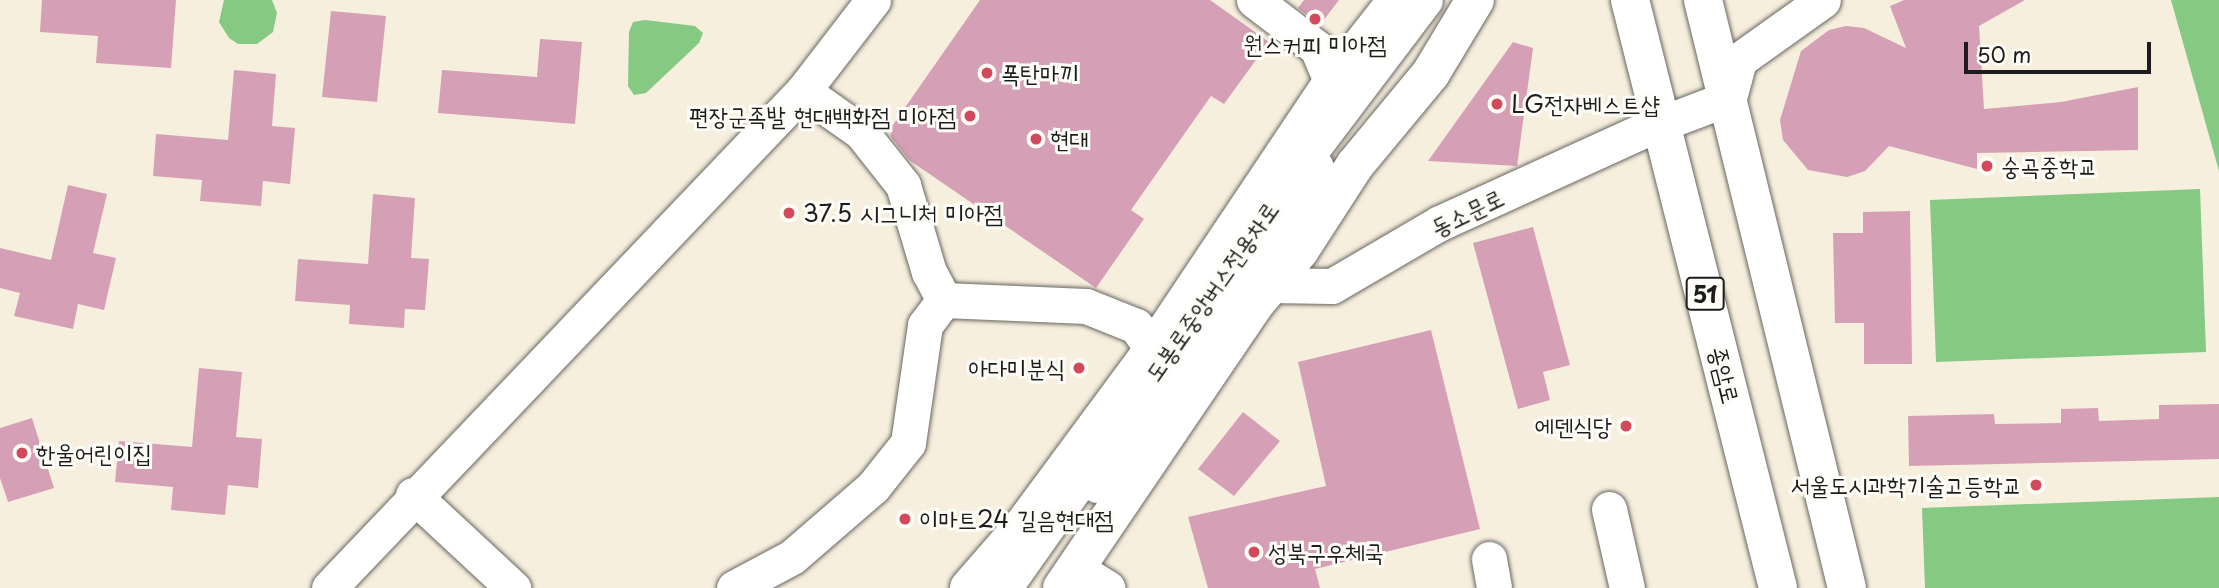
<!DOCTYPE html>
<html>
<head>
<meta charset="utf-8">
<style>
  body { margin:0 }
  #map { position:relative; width:2219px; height:588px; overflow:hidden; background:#f7efde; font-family:"Playpen Sans","Poor Story",sans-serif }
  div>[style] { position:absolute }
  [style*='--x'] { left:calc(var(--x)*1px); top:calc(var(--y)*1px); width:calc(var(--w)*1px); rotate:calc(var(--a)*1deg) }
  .green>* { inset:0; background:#85c982 }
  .building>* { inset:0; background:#d5a0b5 }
  .roads { filter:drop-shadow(0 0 2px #696660) drop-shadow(0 0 2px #696660) }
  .minor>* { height:35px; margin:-17.5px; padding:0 17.5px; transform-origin:17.5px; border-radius:17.5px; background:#fff }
  .major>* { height:38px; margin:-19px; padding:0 19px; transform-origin:19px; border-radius:19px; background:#fff }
  .dots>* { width:19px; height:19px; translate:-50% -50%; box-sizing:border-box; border:4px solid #fdfcf7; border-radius:50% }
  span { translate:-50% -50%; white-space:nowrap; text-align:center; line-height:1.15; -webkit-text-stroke:6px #fdfcf7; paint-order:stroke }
  .shield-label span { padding:2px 5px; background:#fdfcf7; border:2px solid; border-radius:5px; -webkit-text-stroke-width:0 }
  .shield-label { font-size:23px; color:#1c1c1c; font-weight:700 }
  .poi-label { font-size:24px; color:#1c1c1c }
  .left { translate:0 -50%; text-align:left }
  .right { translate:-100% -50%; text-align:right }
  .street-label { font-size:24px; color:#1c1c1c }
  .scale { position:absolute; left:1964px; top:42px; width:187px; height:32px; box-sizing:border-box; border:4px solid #1c1c1c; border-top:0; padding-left:9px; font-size:21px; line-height:24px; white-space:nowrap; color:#1c1c1c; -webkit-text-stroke:5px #fdfcf7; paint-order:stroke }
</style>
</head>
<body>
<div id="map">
  <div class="green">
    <i style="clip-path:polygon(224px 0,272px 0,277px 13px,273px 32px,257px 44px,238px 44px,229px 38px,219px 22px)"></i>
    <i style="clip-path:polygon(2171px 0,2219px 0,2219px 171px)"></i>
    <i style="clip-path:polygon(645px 20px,695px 26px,703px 33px,699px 43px,646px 93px,634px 95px,628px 86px,629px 32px,633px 22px)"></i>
    <i style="clip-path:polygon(2200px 189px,2206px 352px,1936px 362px,1930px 200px)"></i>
    <i style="clip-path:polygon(2219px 497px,2219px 588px,1925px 588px,1922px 508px)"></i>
  </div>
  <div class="building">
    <i style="clip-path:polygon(42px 0,176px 0,171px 68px,96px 63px,98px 36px,40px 32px)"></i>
    <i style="clip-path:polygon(980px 0,1210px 0,1269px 42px,1224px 104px,1211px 96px,1131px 210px,1144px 219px,1096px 288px,909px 160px,891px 137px,890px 129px)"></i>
    <i style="clip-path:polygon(1304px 0,1339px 0,1320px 25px,1298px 8px)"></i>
    <i style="clip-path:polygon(1904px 0,2025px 0,1979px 26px,1984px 109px,2061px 102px,2138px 87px,2138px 150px,1977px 153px,1977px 169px,1889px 146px,1865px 171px,1847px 177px,1808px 170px,1783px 140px,1780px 120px,1801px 51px,1829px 30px,1846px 26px,1864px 28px,1906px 48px,1890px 6px)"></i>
    <i style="clip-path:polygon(331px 11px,386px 16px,377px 102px,322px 97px)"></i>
    <i style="clip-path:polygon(540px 39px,582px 42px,575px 124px,438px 113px,442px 70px,537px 77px)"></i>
    <i style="clip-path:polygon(1513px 42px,1533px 48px,1517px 166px,1428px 161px)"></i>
    <i style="clip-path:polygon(234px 70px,276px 74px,272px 126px,295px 128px,290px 184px,263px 181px,261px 206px,200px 201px,202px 180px,153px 176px,156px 134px,228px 140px)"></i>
    <i style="clip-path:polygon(68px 185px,107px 194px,93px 253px,116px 258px,104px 310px,78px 304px,73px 329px,14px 316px,20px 293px,0 288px,0 248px,51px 260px)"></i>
    <i style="clip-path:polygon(373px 194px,415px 198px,411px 258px,429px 259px,425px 310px,405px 309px,404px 328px,349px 324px,350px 305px,295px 301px,298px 259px,368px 264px)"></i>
    <i style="clip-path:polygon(1910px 211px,1912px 364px,1864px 364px,1864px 323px,1835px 323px,1833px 233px,1863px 233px,1863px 212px)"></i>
    <i style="clip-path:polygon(1533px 227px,1570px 365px,1543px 372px,1550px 400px,1518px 409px,1473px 243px)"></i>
    <i style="clip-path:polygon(1431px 330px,1480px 529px,1315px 569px,1320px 588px,1208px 588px,1188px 517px,1326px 486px,1298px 362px)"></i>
    <i style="clip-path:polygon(199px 368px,242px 372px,236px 437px,262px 439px,258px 488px,228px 485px,225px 515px,171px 510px,173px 487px,115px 482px,119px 441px,192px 447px)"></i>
    <i style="clip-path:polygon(2219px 404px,2219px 459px,1909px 466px,1908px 416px,1994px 414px,1995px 424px,2061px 423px,2061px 409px,2098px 408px,2099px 421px,2159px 419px,2159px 405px)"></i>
    <i style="clip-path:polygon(1243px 412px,1280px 441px,1234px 496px,1198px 469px)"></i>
    <i style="clip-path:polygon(32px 418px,54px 488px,8px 502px,0 478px,0 428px)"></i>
  </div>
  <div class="roads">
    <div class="minor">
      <i style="--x:1254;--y:0;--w:79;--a:37.3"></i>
      <i style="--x:1317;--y:48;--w:38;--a:67"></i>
      <i style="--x:803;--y:91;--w:71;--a:35.3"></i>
      <i style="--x:861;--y:132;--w:68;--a:51.6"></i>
      <i style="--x:903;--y:185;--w:91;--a:73.4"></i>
      <i style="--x:929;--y:272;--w:32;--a:62"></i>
      <i style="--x:1316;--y:167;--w:127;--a:111.3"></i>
      <i style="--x:1270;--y:285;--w:62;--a:0.9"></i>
      <i style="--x:1332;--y:286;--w:125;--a:-30.3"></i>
      <i style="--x:1440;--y:223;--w:222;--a:-24.5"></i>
      <i style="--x:1642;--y:131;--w:93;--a:-20.8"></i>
      <i style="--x:1729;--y:98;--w:39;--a:-75"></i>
      <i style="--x:1739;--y:60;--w:103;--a:-35.5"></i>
      <i style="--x:1288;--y:181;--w:227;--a:-52.9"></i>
      <i style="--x:944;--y:300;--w:142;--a:2.4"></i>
      <i style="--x:1086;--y:306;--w:54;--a:21.8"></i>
      <i style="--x:1136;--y:326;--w:29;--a:55"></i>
      <i style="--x:1097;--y:485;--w:350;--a:-55.7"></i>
      <i style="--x:413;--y:495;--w:137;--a:42.9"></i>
      <i style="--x:1609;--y:509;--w:81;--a:77.2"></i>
      <i style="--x:1489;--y:559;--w:29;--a:80"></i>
      <i style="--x:1077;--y:569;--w:36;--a:32"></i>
      <i style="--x:329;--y:588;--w:687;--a:-46.36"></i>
      <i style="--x:803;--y:91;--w:115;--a:-52.4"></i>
      <i style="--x:734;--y:588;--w:66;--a:-28.1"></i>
      <i style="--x:792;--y:557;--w:107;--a:-40.8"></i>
      <i style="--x:873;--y:487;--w:56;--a:-51.5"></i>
      <i style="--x:908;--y:443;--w:119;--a:-81.8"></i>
      <i style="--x:925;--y:325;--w:31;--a:-53"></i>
      <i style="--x:1004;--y:588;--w:166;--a:-54.8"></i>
    </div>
    <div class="major">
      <i style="--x:1630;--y:0;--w:606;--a:75.87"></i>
      <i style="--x:1703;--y:0;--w:605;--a:76.24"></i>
      <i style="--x:969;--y:588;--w:81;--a:-49"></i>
      <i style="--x:1022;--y:527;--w:220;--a:-53.5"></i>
      <i style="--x:1153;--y:350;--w:321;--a:-56.2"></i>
      <i style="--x:1332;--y:83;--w:105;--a:-51.9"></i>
      <i style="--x:1062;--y:588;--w:342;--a:-55.8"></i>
      <i style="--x:1254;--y:305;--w:72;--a:-50.1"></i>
      <i style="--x:1300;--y:250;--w:101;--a:-57.1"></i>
      <i style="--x:1355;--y:165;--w:119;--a:-50.4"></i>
      <i style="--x:1431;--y:73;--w:85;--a:-58.9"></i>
    </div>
  </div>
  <div class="dots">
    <i style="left:1315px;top:19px;background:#d1495b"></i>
    <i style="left:987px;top:73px;background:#d1495b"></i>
    <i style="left:1497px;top:104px;background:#d1495b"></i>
    <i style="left:970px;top:116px;background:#d1495b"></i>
    <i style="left:1036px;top:139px;background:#d1495b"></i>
    <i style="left:1987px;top:166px;background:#d1495b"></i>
    <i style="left:789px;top:213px;background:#d1495b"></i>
    <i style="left:1079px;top:368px;background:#d1495b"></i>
    <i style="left:1626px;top:426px;background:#d1495b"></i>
    <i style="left:22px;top:453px;background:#d1495b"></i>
    <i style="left:2036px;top:485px;background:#d1495b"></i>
    <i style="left:905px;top:519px;background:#d1495b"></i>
    <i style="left:1254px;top:552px;background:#d1495b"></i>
  </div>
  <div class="shield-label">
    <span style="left:1705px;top:294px">51</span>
  </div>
  <div class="poi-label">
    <span style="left:1315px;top:44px">원스커피 미아점</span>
    <span class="left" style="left:1001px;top:73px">폭탄마끼</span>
    <span class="left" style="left:1511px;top:104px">LG전자베스트샵</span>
    <span class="right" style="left:956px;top:116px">편장군족발 현대백화점 미아점</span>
    <span class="left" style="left:1050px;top:139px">현대</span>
    <span class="left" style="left:2001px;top:166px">숭곡중학교</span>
    <span class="left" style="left:803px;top:213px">37.5 시그니처 미아점</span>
    <span class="right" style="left:1065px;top:368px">아다미분식</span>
    <span class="right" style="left:1612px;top:426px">에덴식당</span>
    <span class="left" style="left:36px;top:453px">한울어린이집</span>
    <span class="right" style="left:2022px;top:485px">서울도시과학기술고등학교</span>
    <span class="left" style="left:919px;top:519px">이마트24 길음현대점</span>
    <span class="left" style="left:1268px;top:552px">성북구우체국</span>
  </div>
  <div class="street-label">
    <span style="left:1467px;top:212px;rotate:-26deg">동소문로</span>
    <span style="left:1211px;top:291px;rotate:-55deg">도봉로중앙버스전용차로</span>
    <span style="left:1725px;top:375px;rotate:76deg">종암로</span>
  </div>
  <div class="scale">50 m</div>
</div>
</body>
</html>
